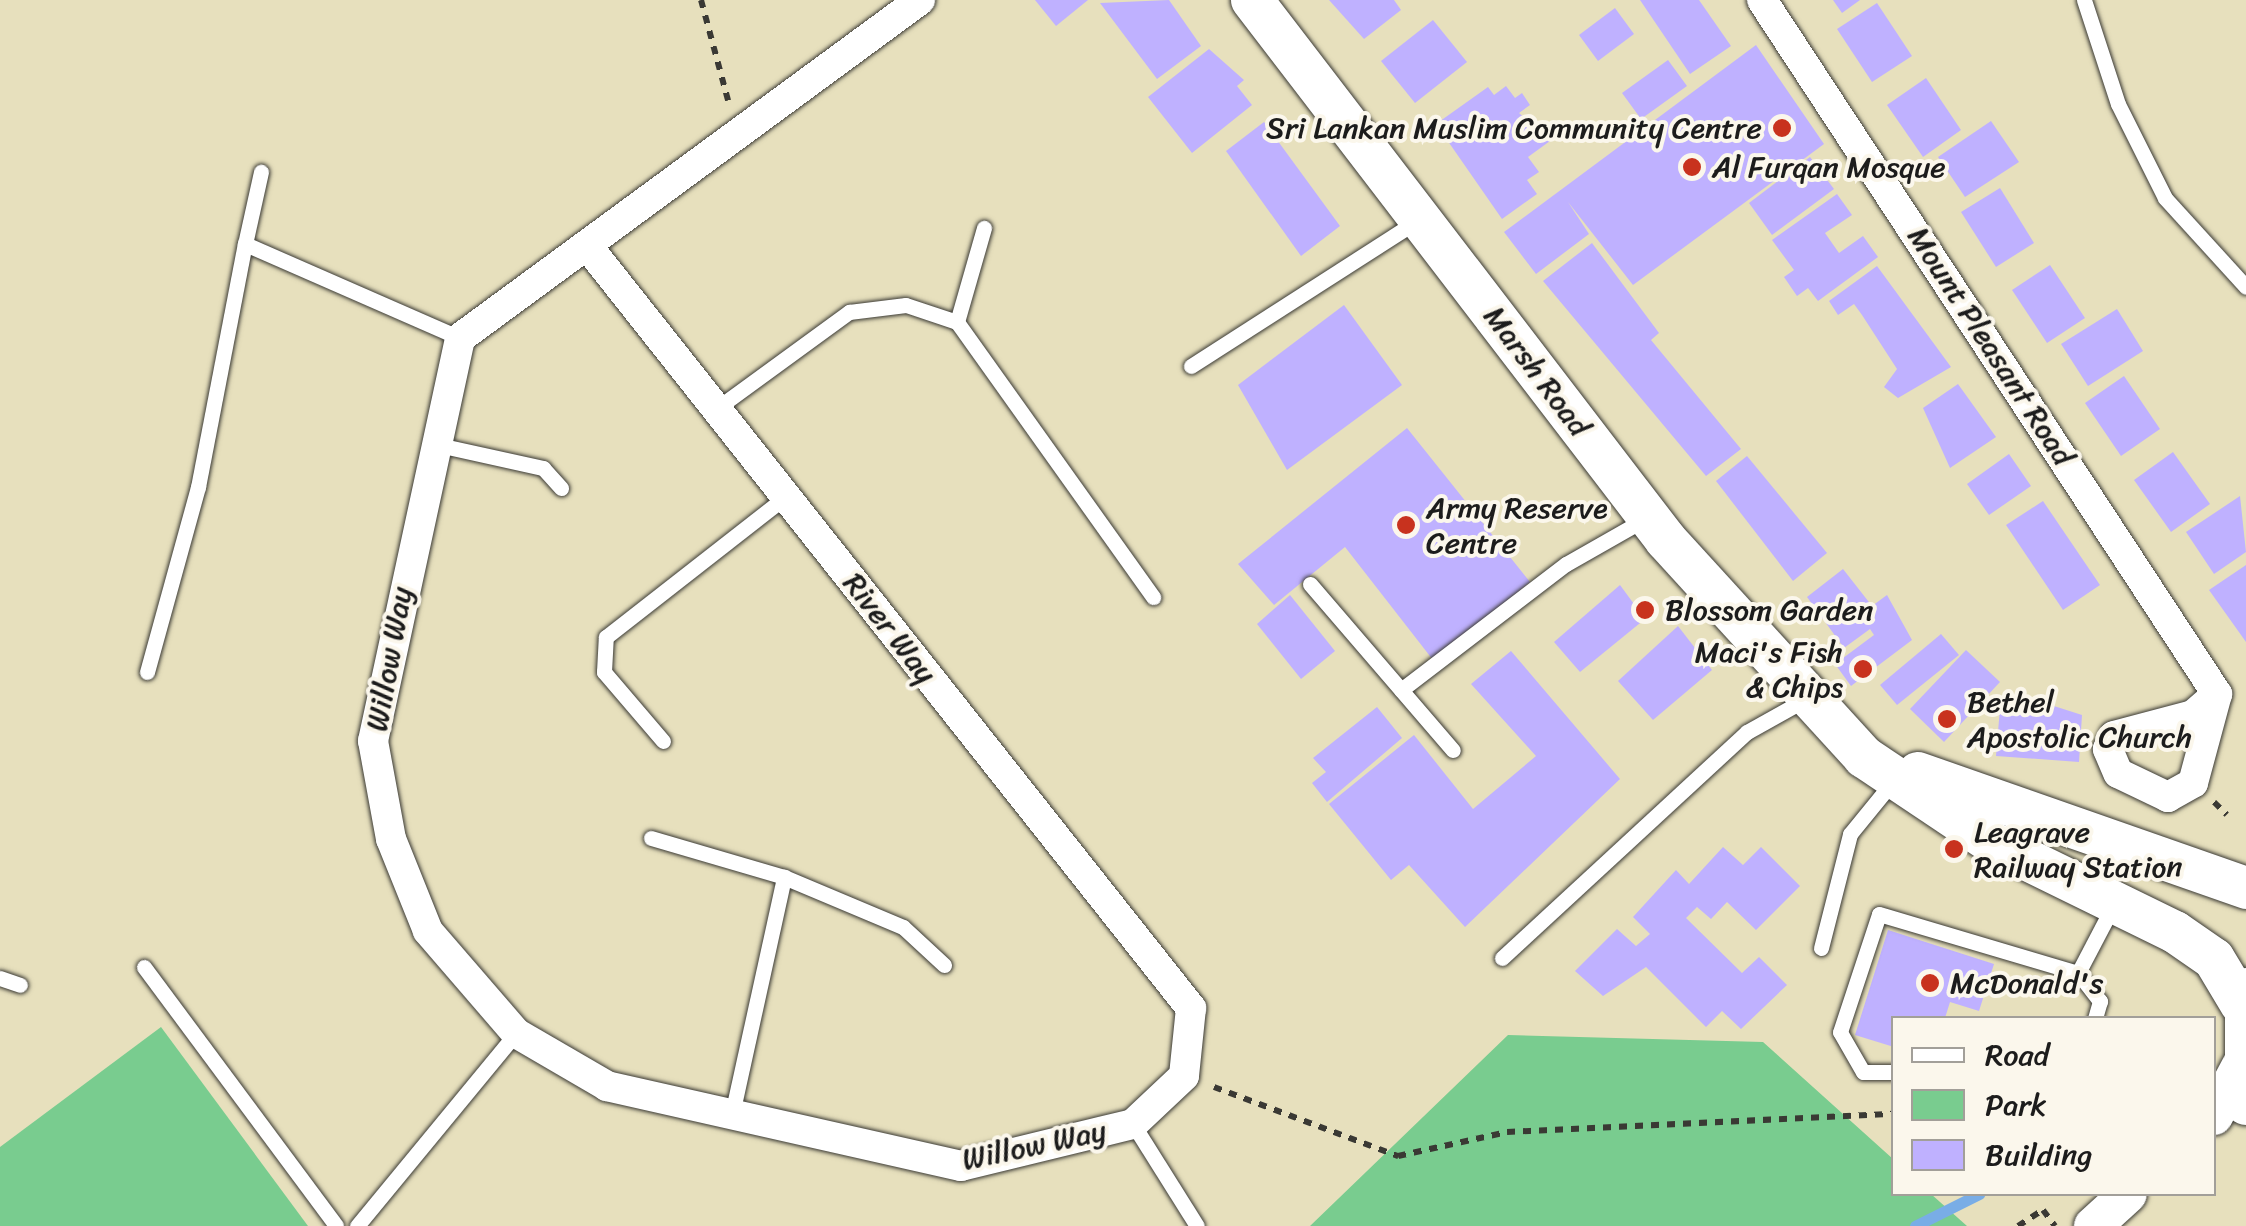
<!DOCTYPE html>
<html>
<head>
<meta charset="utf-8">
<style>
  body { margin:0 }
  #map { position:relative; width:2246px; height:1226px; overflow:hidden; background:#e7e0bd; font-family:Sriracha,sans-serif }
  div>[style] { position:absolute }
  [style*='--x'] { left:calc(var(--x)*1px); top:calc(var(--y)*1px); width:calc(var(--w)*1px); rotate:calc(var(--a)*1deg) }
  .green>* { inset:0; background:#79cc8f }
  .stream>* { height:11px; margin:-5.5px; padding:0 5.5px; transform-origin:5.5px; border-radius:5.5px; background:#79ade6 }
  .building>* { inset:0; background:#bfb1ff }
  .path>* { height:6px; margin-top:-3px; transform-origin:0; background:repeating-linear-gradient(90deg,#3a3934 0 8px,transparent 0 16px) }
  .roads { filter:drop-shadow(0 0 2px #3a3934) drop-shadow(0 0 2px #3a3934) }
  .service>* { height:15px; margin:-7.5px; padding:0 7.5px; transform-origin:7.5px; border-radius:7.5px; background:#fff }
  .minor>* { height:30px; margin:-15px; padding:0 15px; transform-origin:15px; border-radius:15px; background:#fff }
  .tertiary>* { height:38px; margin:-19px; padding:0 19px; transform-origin:19px; border-radius:19px; background:#fff }
  .secondary>* { height:42px; margin:-21px; padding:0 21px; transform-origin:21px; border-radius:21px; background:#fff }
  .dots>* { width:28px; height:28px; translate:-50% -50%; box-sizing:border-box; border:5px solid #fbf7ec; border-radius:50% }
  span { translate:-50% -50%; white-space:nowrap; text-align:center; line-height:1.15; -webkit-text-stroke:8px #fbf7ec; paint-order:stroke }
  .poi-label { font-size:30px; color:#1c1c1c }
  .right { translate:-100% -50%; text-align:right }
  .left { translate:0 -50%; text-align:left }
  .street-label { font-size:30px; color:#1c1c1c }
  .legend { position:absolute; left:1891px; top:1016px; width:325px; height:180px; box-sizing:border-box; background:#fbf7ec; border:2px solid #a29f99; margin:0; padding:12px 18px; list-style:none; font-size:30px; color:#1c1c1c }
  .legend li { display:flex; align-items:center; gap:20px; height:50px }
  .legend b { width:50px; border:2px solid #a29f99 }
</style>
</head>
<body>
<div id="map">
  <div class="green">
    <i style="clip-path:polygon(161px 1027px,308px 1226px,0 1226px,0 1147px)"></i>
    <i style="clip-path:polygon(1508px 1035px,1763px 1042px,1893px 1159px,1894px 1194px,1931px 1194px,1967px 1226px,1310px 1226px)"></i>
  </div>
  <div class="stream">
    <i style="--x:1915;--y:1226;--w:72;--a:-26.6"></i>
  </div>
  <div class="building">
    <i style="clip-path:polygon(1035px 0,1088px 0,1056px 26px)"></i>
    <i style="clip-path:polygon(1169px 0,1201px 46px,1157px 79px,1100px 3px)"></i>
    <i style="clip-path:polygon(1329px 0,1394px 0,1401px 10px,1364px 39px)"></i>
    <i style="clip-path:polygon(1640px 0,1699px 0,1731px 46px,1690px 74px)"></i>
    <i style="clip-path:polygon(1833px 0,1860px 0,1842px 13px)"></i>
    <i style="clip-path:polygon(1877px 3px,1912px 56px,1872px 82px,1837px 29px)"></i>
    <i style="clip-path:polygon(1615px 8px,1634px 34px,1598px 61px,1579px 35px)"></i>
    <i style="clip-path:polygon(1433px 20px,1467px 62px,1415px 103px,1381px 61px)"></i>
    <i style="clip-path:polygon(1756px 45px,1824px 144px,1633px 285px,1568px 202px,1589px 234px,1536px 274px,1504px 232px)"></i>
    <i style="clip-path:polygon(1209px 49px,1244px 80px,1237px 86px,1252px 105px,1192px 153px,1148px 97px)"></i>
    <i style="clip-path:polygon(1668px 60px,1687px 86px,1641px 119px,1622px 93px)"></i>
    <i style="clip-path:polygon(1926px 78px,1961px 130px,1923px 157px,1887px 105px)"></i>
    <i style="clip-path:polygon(1506px 86px,1515px 98px,1522px 93px,1530px 105px,1519px 113px,1550px 141px,1528px 157px,1539px 172px,1527px 180px,1537px 194px,1502px 219px,1436px 124px,1488px 87px,1494px 95px)"></i>
    <i style="clip-path:polygon(1991px 121px,2019px 162px,1965px 197px,1938px 157px)"></i>
    <i style="clip-path:polygon(1264px 122px,1340px 226px,1301px 256px,1226px 151px)"></i>
    <i style="clip-path:polygon(1810px 157px,1834px 189px,1772px 235px,1749px 203px)"></i>
    <i style="clip-path:polygon(2000px 188px,2034px 243px,1996px 267px,1961px 212px)"></i>
    <i style="clip-path:polygon(1837px 194px,1852px 215px,1825px 233px,1839px 253px,1863px 236px,1878px 257px,1818px 301px,1808px 288px,1797px 296px,1784px 277px,1794px 270px,1772px 240px)"></i>
    <i style="clip-path:polygon(1592px 243px,1659px 333px,1651px 340px,1741px 449px,1706px 476px,1543px 281px)"></i>
    <i style="clip-path:polygon(2050px 265px,2085px 318px,2047px 343px,2012px 290px)"></i>
    <i style="clip-path:polygon(1877px 266px,1951px 367px,1898px 398px,1884px 387px,1897px 369px,1862px 315px,1854px 304px,1838px 315px,1829px 301px)"></i>
    <i style="clip-path:polygon(1344px 305px,1402px 385px,1287px 470px,1238px 385px)"></i>
    <i style="clip-path:polygon(2117px 309px,2143px 351px,2088px 386px,2061px 344px)"></i>
    <i style="clip-path:polygon(2124px 376px,2160px 429px,2121px 456px,2085px 403px)"></i>
    <i style="clip-path:polygon(1958px 384px,1996px 437px,1950px 468px,1923px 408px)"></i>
    <i style="clip-path:polygon(1407px 428px,1530px 582px,1433px 660px,1345px 547px,1274px 605px,1238px 564px)"></i>
    <i style="clip-path:polygon(2173px 452px,2210px 504px,2171px 532px,2134px 480px)"></i>
    <i style="clip-path:polygon(2009px 454px,2031px 486px,1989px 515px,1967px 484px)"></i>
    <i style="clip-path:polygon(1747px 456px,1827px 553px,1793px 581px,1716px 481px)"></i>
    <i style="clip-path:polygon(2240px 496px,2246px 552px,2214px 574px,2186px 532px)"></i>
    <i style="clip-path:polygon(2043px 501px,2100px 585px,2063px 610px,2006px 525px)"></i>
    <i style="clip-path:polygon(2246px 565px,2246px 642px,2209px 590px)"></i>
    <i style="clip-path:polygon(1843px 569px,1872px 606px,1887px 595px,1912px 640px,1851px 686px,1835px 664px,1874px 635px,1870px 629px,1844px 648px,1807px 597px)"></i>
    <i style="clip-path:polygon(1620px 585px,1645px 619px,1580px 672px,1554px 642px)"></i>
    <i style="clip-path:polygon(1290px 595px,1335px 651px,1301px 679px,1257px 624px)"></i>
    <i style="clip-path:polygon(1678px 626px,1712px 670px,1653px 720px,1618px 681px)"></i>
    <i style="clip-path:polygon(1941px 634px,1959px 655px,1897px 705px,1880px 685px)"></i>
    <i style="clip-path:polygon(1966px 650px,2000px 682px,1944px 742px,1910px 709px)"></i>
    <i style="clip-path:polygon(1511px 651px,1620px 779px,1465px 927px,1409px 865px,1391px 880px,1329px 804px,1414px 735px,1473px 809px,1536px 756px,1471px 684px)"></i>
    <i style="clip-path:polygon(2029px 698px,2082px 715px,2079px 762px,1996px 756px,2000px 708px,2028px 710px)"></i>
    <i style="clip-path:polygon(1377px 707px,1402px 738px,1327px 802px,1312px 783px,1326px 772px,1313px 758px)"></i>
    <i style="clip-path:polygon(1723px 847px,1743px 865px,1761px 847px,1800px 886px,1756px 930px,1727px 902px,1711px 919px,1697px 907px,1686px 918px,1742px 973px,1759px 957px,1787px 985px,1741px 1029px,1722px 1011px,1706px 1027px,1646px 967px,1603px 996px,1575px 971px,1617px 929px,1636px 946px,1650px 934px,1633px 917px,1676px 870px,1689px 884px)"></i>
    <i style="clip-path:polygon(1888px 930px,1994px 964px,1979px 1011px,1950px 1002px,1945px 1018px,1894px 1018px,1894px 1047px,1855px 1035px)"></i>
  </div>
  <div class="path">
    <i style="--x:701;--y:0;--w:104;--a:74.9"></i>
    <i style="--x:2214;--y:802;--w:18;--a:45"></i>
    <i style="--x:1214;--y:1087;--w:197;--a:20.6"></i>
    <i style="--x:1398;--y:1156;--w:112;--a:-12.4"></i>
    <i style="--x:1507;--y:1132;--w:387;--a:-2.7"></i>
    <i style="--x:2018;--y:1226;--w:30;--a:-33"></i>
    <i style="--x:2043;--y:1210;--w:20;--a:53"></i>
  </div>
  <div class="roads">
    <div class="service">
      <i style="--x:2084;--y:0;--w:109;--a:71.9"></i>
      <i style="--x:2118;--y:104;--w:105;--a:63.4"></i>
      <i style="--x:2165;--y:198;--w:120;--a:47.7"></i>
      <i style="--x:245;--y:244;--w:74;--a:-77.5"></i>
      <i style="--x:957;--y:322;--w:98;--a:-74"></i>
      <i style="--x:1191;--y:366;--w:269;--a:-32.7"></i>
      <i style="--x:716;--y:409;--w:165;--a:-36.1"></i>
      <i style="--x:849;--y:312;--w:57;--a:-7"></i>
      <i style="--x:906;--y:305;--w:54;--a:18.4"></i>
      <i style="--x:957;--y:322;--w:338;--a:54.5"></i>
      <i style="--x:434;--y:444;--w:112;--a:12.4"></i>
      <i style="--x:543;--y:468;--w:27;--a:48"></i>
      <i style="--x:1310;--y:584;--w:219;--a:49.3"></i>
      <i style="--x:147;--y:672;--w:192;--a:-74.6"></i>
      <i style="--x:198;--y:487;--w:248;--a:-79.1"></i>
      <i style="--x:245;--y:244;--w:235;--a:23.6"></i>
      <i style="--x:1401;--y:690;--w:208;--a:-37.4"></i>
      <i style="--x:1566;--y:564;--w:91;--a:-29.7"></i>
      <i style="--x:663;--y:741;--w:91;--a:-130.5"></i>
      <i style="--x:604;--y:672;--w:35;--a:-87"></i>
      <i style="--x:606;--y:637;--w:227;--a:-38"></i>
      <i style="--x:651;--y:838;--w:139;--a:16.3"></i>
      <i style="--x:784;--y:877;--w:129;--a:22.8"></i>
      <i style="--x:903;--y:927;--w:56;--a:42.8"></i>
      <i style="--x:1821;--y:948;--w:118;--a:-75.7"></i>
      <i style="--x:1850;--y:834;--w:70;--a:-50.8"></i>
      <i style="--x:1502;--y:958;--w:333;--a:-42.7"></i>
      <i style="--x:1747;--y:732;--w:68;--a:-29.2"></i>
      <i style="--x:144;--y:967;--w:322;--a:53.4"></i>
      <i style="--x:2078;--y:973;--w:78;--a:-62.4"></i>
      <i style="--x:0;--y:978;--w:21;--a:19"></i>
      <i style="--x:1894;--y:1072;--w:31;--a:180"></i>
      <i style="--x:1863;--y:1072;--w:46;--a:-119.9"></i>
      <i style="--x:1840;--y:1032;--w:124;--a:-71.7"></i>
      <i style="--x:1879;--y:914;--w:208;--a:16.5"></i>
      <i style="--x:2078;--y:973;--w:36;--a:52"></i>
      <i style="--x:2100;--y:1001;--w:18;--a:106"></i>
      <i style="--x:732;--y:1114;--w:243;--a:-77.6"></i>
      <i style="--x:1133;--y:1124;--w:120;--a:57.9"></i>
      <i style="--x:357;--y:1226;--w:250;--a:-50.5"></i>
    </div>
    <div class="minor">
      <i style="--x:1762;--y:0;--w:830;--a:56.75"></i>
      <i style="--x:2217;--y:694;--w:92;--a:105.1"></i>
      <i style="--x:2193;--y:783;--w:29;--a:151"></i>
      <i style="--x:2168;--y:797;--w:55;--a:-154.4"></i>
      <i style="--x:2118;--y:773;--w:26;--a:-113"></i>
      <i style="--x:2108;--y:749;--w:14;--a:-65"></i>
      <i style="--x:2114;--y:736;--w:82;--a:-14.9"></i>
      <i style="--x:2193;--y:715;--w:32;--a:-41"></i>
      <i style="--x:589;--y:248;--w:970;--a:51.62"></i>
      <i style="--x:1191;--y:1008;--w:68;--a:95.9"></i>
      <i style="--x:1184;--y:1076;--w:70;--a:136.7"></i>
      <i style="--x:1133;--y:1124;--w:177;--a:166.3"></i>
      <i style="--x:961;--y:1166;--w:363;--a:-167.3"></i>
      <i style="--x:607;--y:1086;--w:105;--a:-149.8"></i>
      <i style="--x:516;--y:1033;--w:135;--a:-130.8"></i>
      <i style="--x:428;--y:931;--w:99;--a:-111.9"></i>
      <i style="--x:391;--y:839;--w:100;--a:-100.4"></i>
      <i style="--x:373;--y:741;--w:412;--a:-77.8"></i>
      <i style="--x:460;--y:338;--w:571;--a:-36.31"></i>
    </div>
    <div class="tertiary">
      <i style="--x:2214;--y:1116;--w:55;--a:-62"></i>
      <i style="--x:2093;--y:1226;--w:47;--a:-42.4"></i>
    </div>
    <div class="secondary">
      <i style="--x:1252;--y:0;--w:680;--a:52.52"></i>
      <i style="--x:1666;--y:540;--w:294;--a:47.6"></i>
      <i style="--x:1864;--y:757;--w:153;--a:33.8"></i>
      <i style="--x:1991;--y:842;--w:205;--a:26.1"></i>
      <i style="--x:2175;--y:932;--w:47;--a:34.7"></i>
      <i style="--x:2214;--y:959;--w:52;--a:59"></i>
      <i style="--x:1918;--y:773;--w:348;--a:19.3"></i>
      <i style="--x:2246;--y:989;--w:115;--a:90"></i>
    </div>
  </div>
  <div class="dots">
    <i style="left:1782px;top:128px;background:#c8321e"></i>
    <i style="left:1692px;top:167px;background:#c8321e"></i>
    <i style="left:1406px;top:525px;background:#c8321e"></i>
    <i style="left:1645px;top:610px;background:#c8321e"></i>
    <i style="left:1863px;top:669px;background:#c8321e"></i>
    <i style="left:1947px;top:719px;background:#c8321e"></i>
    <i style="left:1954px;top:849px;background:#c8321e"></i>
    <i style="left:1930px;top:983px;background:#c8321e"></i>
  </div>
  <div class="poi-label">
    <span class="right" style="left:1762px;top:128px">Sri Lankan Muslim Community Centre</span>
    <span class="left" style="left:1712px;top:167px">Al Furqan Mosque</span>
    <span class="left" style="left:1426px;top:525px">Army Reserve<br>Centre</span>
    <span class="left" style="left:1665px;top:610px">Blossom Garden</span>
    <span class="right" style="left:1843px;top:669px">Maci's Fish<br>&amp; Chips</span>
    <span class="left" style="left:1967px;top:719px">Bethel<br>Apostolic Church</span>
    <span class="left" style="left:1974px;top:849px">Leagrave<br>Railway Station</span>
    <span class="left" style="left:1950px;top:983px">McDonald's</span>
  </div>
  <div class="street-label">
    <span style="left:1991px;top:346px;rotate:57deg">Mount Pleasant Road</span>
    <span style="left:1537px;top:371px;rotate:53deg">Marsh Road</span>
    <span style="left:890px;top:628px;rotate:52deg">River Way</span>
    <span style="left:389px;top:659px;rotate:-80deg">Willow Way</span>
    <span style="left:1034px;top:1145px;rotate:-12deg">Willow Way</span>
  </div>
  <ul class="legend">
  <li><b style="height:12px;background:#fff"></b>Road</li>
  <li><b style="height:28px;background:#79cc8f"></b>Park</li>
  <li><b style="height:28px;background:#bfb1ff"></b>Building</li>
  </ul>
</div>
</body>
</html>
